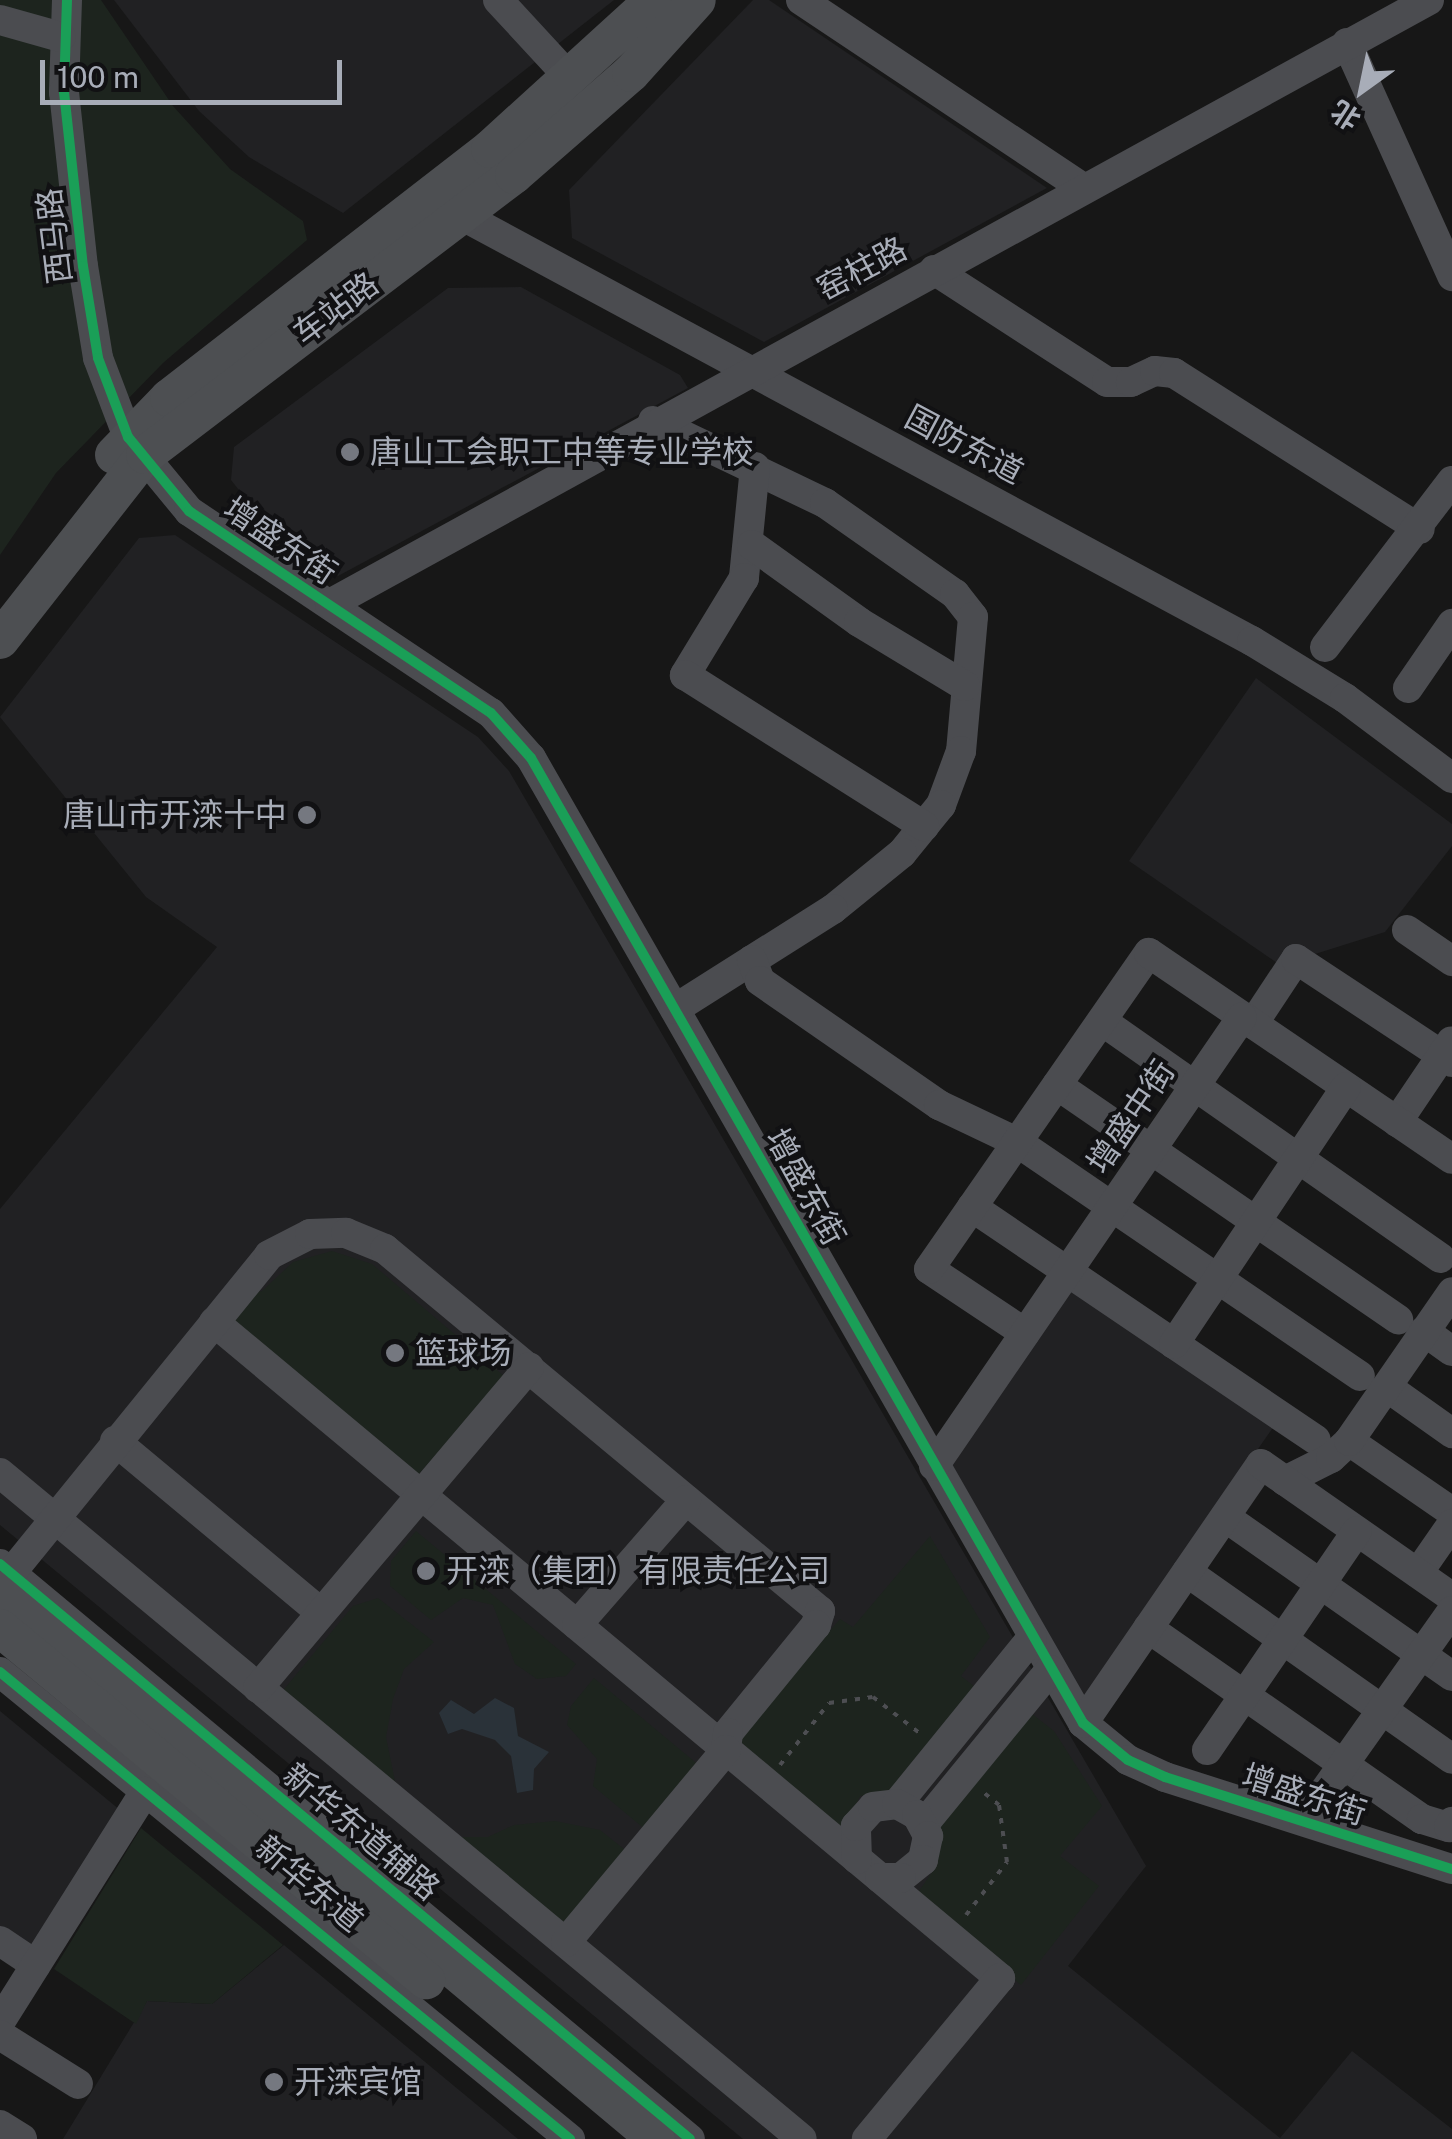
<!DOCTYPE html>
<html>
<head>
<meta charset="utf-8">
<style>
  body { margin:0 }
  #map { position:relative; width:1452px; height:2139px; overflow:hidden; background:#171717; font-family:"Public Sans","Noto Sans SC",sans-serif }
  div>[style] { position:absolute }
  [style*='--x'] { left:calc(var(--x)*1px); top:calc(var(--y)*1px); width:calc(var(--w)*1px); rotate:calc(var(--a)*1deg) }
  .built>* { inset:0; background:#212123 }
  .green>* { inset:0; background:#1d241e }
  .water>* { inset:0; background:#2a3239 }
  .path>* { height:4px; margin-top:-2px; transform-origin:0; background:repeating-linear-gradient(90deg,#4d4e52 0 5px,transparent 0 13px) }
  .minor>* { height:30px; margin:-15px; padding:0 15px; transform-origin:15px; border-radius:15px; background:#4b4c50 }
  .major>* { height:38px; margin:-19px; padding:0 19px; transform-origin:19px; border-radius:19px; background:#4d4f52 }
  .cycleway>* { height:10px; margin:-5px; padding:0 5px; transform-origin:5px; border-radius:5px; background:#1a9f57 }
  .dots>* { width:28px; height:28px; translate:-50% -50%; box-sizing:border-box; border:5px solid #111113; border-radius:50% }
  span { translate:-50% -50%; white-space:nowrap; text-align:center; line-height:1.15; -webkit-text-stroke:8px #111113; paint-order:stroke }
  .street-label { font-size:32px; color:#a8adb8 }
  .poi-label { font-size:32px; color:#a8adb8 }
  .left { translate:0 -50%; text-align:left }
  .right { translate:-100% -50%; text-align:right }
  .north { position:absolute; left:1312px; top:40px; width:100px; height:100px; -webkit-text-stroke:8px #111113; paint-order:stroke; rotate:213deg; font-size:28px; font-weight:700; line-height:40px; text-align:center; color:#a8adb8 }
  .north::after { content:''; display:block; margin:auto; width:35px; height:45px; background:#a8adb8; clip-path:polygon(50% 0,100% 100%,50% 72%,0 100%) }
  .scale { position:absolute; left:40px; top:60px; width:302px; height:45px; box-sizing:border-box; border:5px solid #a8adb8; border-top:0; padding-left:12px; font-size:30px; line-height:35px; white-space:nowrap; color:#a8adb8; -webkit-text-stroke:8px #111113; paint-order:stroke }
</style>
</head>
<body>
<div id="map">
  <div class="built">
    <i style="clip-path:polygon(114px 0,614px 0,343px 213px,249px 157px,199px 111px)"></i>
    <i style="clip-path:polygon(753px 0,769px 0,1047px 188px,764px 342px,572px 238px,569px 190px)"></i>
    <i style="clip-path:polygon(521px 287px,680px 375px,688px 388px,338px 576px,269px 528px,231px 480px,234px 447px,448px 288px)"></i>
    <i style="clip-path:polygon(175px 535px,478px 737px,509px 771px,1146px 1866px,1068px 1966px,1280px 2138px,1352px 2051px,1452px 2129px,1452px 2139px,743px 2139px,0 1525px,0 1209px,217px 947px,146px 897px,0 717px,139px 538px)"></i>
    <i style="clip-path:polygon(1256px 678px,1452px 824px,1452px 846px,1385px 932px,1280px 965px,1129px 861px)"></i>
    <i style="clip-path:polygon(1070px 1279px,1277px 1422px,1081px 1701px,944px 1462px)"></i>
    <i style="clip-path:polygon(0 1711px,120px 1810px,27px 1952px,0 1935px)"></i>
    <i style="clip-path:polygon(284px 1945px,518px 2139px,63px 2139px,147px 2001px,212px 2004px)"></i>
  </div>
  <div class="green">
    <i style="clip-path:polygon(0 0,101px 0,173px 106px,230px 169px,303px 221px,307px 240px,163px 363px,56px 473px,0 555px)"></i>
    <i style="clip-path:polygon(332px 1251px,372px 1264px,504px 1376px,418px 1475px,234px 1329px,233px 1312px,247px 1295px,262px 1291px,293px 1262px)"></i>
    <i style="clip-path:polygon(416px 1531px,576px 1664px,566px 1676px,537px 1679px,515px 1664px,493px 1605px,463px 1598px,431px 1620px,390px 1586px,391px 1561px)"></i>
    <i style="clip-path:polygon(930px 1536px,990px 1637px,961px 1676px,979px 1690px,896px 1792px,860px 1796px,841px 1835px,736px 1740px,840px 1619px,853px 1627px)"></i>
    <i style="clip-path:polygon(378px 1598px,434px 1642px,404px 1669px,393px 1699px,386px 1737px,397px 1791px,280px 1694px,353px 1606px)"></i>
    <i style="clip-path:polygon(594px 1678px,701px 1767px,647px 1831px,593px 1786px,597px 1759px,567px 1725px,571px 1706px)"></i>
    <i style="clip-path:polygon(1027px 1710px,1054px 1731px,1102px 1806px,1060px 1856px,1099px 1886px,1021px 1985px,907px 1891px,919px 1891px,937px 1865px,931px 1829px)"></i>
    <i style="clip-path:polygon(555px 1821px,600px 1830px,629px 1853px,565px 1930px,452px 1837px,488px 1837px,514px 1825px)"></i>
    <i style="clip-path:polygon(141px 1828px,283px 1945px,212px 2004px,147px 2001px,136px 2024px,54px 1969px)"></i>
  </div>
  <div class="water">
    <i style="clip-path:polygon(495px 1698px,514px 1708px,518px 1736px,549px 1752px,534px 1769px,533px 1790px,517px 1793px,511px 1756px,495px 1740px,462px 1729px,448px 1734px,439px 1713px,451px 1700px,474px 1714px)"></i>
  </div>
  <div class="path">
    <i style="--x:780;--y:1765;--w:79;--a:-51.7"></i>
    <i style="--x:829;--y:1703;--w:44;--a:-7.8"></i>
    <i style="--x:873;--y:1697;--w:62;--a:37.8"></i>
    <i style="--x:966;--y:1915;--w:67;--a:-52.3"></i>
    <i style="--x:1007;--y:1862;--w:58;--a:-98"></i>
    <i style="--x:999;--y:1805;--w:21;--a:-141"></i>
  </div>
  <div class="minor">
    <i style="--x:67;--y:0;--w:92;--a:91.9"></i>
    <i style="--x:64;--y:92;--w:175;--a:83.8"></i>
    <i style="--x:83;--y:266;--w:93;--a:80.7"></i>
    <i style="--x:98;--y:358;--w:85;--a:69.2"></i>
    <i style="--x:128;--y:437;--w:96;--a:50.5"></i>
    <i style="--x:189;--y:511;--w:363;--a:33.8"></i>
    <i style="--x:491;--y:713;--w:60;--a:48.4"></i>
    <i style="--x:531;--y:758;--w:1112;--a:60.23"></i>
    <i style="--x:1083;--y:1723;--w:58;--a:39.4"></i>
    <i style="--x:1128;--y:1760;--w:41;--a:24.7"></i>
    <i style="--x:1165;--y:1777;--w:301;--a:17.8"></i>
    <i style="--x:498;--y:0;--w:108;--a:47.3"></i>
    <i style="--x:801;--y:0;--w:339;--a:33.7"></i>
    <i style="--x:0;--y:20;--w:63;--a:15.6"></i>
    <i style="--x:1347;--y:43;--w:256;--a:65.7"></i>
    <i style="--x:447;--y:199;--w:21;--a:49"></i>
    <i style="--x:461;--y:215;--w:898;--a:28.31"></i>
    <i style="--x:1252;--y:641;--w:109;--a:31.5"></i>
    <i style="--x:1345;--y:698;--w:134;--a:36.8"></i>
    <i style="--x:934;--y:270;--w:206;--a:32.9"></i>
    <i style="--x:1107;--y:382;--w:24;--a:0"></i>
    <i style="--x:1131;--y:382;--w:26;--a:-25"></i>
    <i style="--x:1155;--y:371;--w:19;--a:6"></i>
    <i style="--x:1174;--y:373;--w:291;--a:32.4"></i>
    <i style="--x:653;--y:421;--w:191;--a:25.5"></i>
    <i style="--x:825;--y:503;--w:159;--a:35"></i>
    <i style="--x:955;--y:594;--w:29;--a:52"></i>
    <i style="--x:973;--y:617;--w:135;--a:95.1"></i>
    <i style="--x:961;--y:751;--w:58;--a:110.3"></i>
    <i style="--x:941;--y:805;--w:62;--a:129.1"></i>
    <i style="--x:902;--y:853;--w:89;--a:140.9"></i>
    <i style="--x:833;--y:909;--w:187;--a:147.7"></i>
    <i style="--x:755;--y:467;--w:112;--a:95.7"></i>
    <i style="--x:744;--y:578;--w:114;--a:121.3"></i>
    <i style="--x:685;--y:675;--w:283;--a:32.3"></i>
    <i style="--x:752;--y:545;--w:132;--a:35.7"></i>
    <i style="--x:859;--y:622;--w:124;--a:31.1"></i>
    <i style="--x:330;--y:604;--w:1254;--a:-28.79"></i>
    <i style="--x:1325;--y:647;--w:209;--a:-52.6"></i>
    <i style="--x:1408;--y:688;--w:78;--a:-55.5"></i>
    <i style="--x:1407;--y:930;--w:55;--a:34.6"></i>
    <i style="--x:752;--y:960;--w:22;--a:69"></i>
    <i style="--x:760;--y:981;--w:218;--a:34.7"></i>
    <i style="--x:939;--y:1105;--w:86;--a:25.4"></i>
    <i style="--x:1017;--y:1142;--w:415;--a:34.3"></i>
    <i style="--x:1102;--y:1021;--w:413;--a:35"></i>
    <i style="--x:1253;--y:1024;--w:78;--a:-56.5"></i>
    <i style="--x:1296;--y:959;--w:187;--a:33.4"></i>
    <i style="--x:1057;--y:1085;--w:414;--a:34.5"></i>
    <i style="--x:1397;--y:1122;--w:97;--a:-56"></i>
    <i style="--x:972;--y:1207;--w:415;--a:34.1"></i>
    <i style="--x:214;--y:1322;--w:1024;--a:39.85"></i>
    <i style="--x:1000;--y:1978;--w:209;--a:129.6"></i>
    <i style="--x:1424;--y:1331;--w:34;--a:36"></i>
    <i style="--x:1025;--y:1333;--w:115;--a:-146.3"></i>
    <i style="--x:929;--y:1269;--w:385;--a:-55.2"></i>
    <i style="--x:1149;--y:953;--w:366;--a:34.2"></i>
    <i style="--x:1174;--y:1344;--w:309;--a:-56.2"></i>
    <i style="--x:1387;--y:1387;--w:80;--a:35.3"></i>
    <i style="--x:115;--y:1441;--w:267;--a:39.8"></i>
    <i style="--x:1349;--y:1441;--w:125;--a:34.6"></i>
    <i style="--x:934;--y:1466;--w:544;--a:-55.55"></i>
    <i style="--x:0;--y:1473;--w:1042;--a:39.71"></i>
    <i style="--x:1285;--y:1481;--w:51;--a:-26.6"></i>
    <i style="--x:1331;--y:1458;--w:25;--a:-43"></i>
    <i style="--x:1349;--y:1441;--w:181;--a:-55.3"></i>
    <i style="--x:1225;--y:1517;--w:277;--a:35"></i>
    <i style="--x:0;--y:1564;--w:898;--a:39.81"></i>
    <i style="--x:1187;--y:1572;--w:324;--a:35.2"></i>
    <i style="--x:11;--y:1573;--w:409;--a:-50.9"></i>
    <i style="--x:269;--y:1255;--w:46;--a:-27.1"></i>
    <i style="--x:310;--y:1234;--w:36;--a:-2"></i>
    <i style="--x:346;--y:1233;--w:42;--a:22.3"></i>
    <i style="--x:385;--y:1249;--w:566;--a:39.77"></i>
    <i style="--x:820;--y:1611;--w:15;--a:106"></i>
    <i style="--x:816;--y:1625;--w:139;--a:129.2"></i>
    <i style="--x:728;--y:1733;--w:17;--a:97"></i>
    <i style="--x:726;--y:1750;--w:250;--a:129.8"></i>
    <i style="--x:1418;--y:1573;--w:60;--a:-55.2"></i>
    <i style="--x:577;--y:1625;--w:166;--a:-48.9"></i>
    <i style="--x:1148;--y:1628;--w:334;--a:34.9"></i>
    <i style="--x:1422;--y:1819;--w:28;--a:17"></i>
    <i style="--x:1449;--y:1827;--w:6;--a:-59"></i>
    <i style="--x:0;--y:1672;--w:737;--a:39.33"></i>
    <i style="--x:258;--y:1688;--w:420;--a:-49.8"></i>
    <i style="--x:1083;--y:1723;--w:314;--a:-55.5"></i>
    <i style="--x:1261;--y:1464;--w:233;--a:34.9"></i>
    <i style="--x:1207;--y:1750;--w:265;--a:-55.6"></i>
    <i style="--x:897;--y:1804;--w:214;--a:-50.9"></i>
    <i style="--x:1304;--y:1820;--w:256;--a:-54.7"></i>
    <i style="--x:924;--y:1824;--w:199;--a:-50.7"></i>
    <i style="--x:857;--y:1859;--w:33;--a:-92"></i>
    <i style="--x:856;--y:1826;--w:25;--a:-48"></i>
    <i style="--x:873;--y:1807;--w:24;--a:-7"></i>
    <i style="--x:897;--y:1804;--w:23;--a:29"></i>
    <i style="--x:917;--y:1815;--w:24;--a:62"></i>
    <i style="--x:928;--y:1836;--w:25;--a:102"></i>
    <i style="--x:923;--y:1860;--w:28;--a:141"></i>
    <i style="--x:901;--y:1878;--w:21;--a:180"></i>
    <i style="--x:0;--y:1941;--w:43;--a:33.7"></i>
    <i style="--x:0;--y:2022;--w:272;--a:-57.8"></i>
    <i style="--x:0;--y:2035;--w:92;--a:32.1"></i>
    <i style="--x:0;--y:2125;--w:26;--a:32"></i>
  </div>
  <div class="major">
    <i style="--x:114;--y:455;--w:79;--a:-46"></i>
    <i style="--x:169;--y:398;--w:406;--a:-37.8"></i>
    <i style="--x:490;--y:149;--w:222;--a:-42.3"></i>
    <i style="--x:0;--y:640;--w:235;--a:-51.9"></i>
    <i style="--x:145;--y:455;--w:463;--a:-37.2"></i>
    <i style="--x:514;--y:175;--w:155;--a:-41.1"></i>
    <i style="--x:631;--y:73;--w:98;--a:-47.9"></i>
    <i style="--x:0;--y:1590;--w:855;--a:39.93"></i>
    <i style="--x:0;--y:1628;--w:553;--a:39.57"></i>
  </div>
  <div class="cycleway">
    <i style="--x:67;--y:0;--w:92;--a:91.9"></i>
    <i style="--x:64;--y:92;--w:175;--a:83.8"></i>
    <i style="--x:83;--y:266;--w:93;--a:80.7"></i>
    <i style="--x:98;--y:358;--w:85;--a:69.2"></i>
    <i style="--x:128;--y:437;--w:96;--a:50.5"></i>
    <i style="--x:189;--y:511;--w:363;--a:33.8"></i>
    <i style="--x:491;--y:713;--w:60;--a:48.4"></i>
    <i style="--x:531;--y:758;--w:1112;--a:60.23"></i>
    <i style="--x:1083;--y:1723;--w:58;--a:39.4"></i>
    <i style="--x:1128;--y:1760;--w:41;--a:24.7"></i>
    <i style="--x:1165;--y:1777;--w:301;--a:17.8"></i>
    <i style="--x:0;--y:1564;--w:898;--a:39.81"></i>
    <i style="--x:0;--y:1672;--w:737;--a:39.33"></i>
  </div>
  <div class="dots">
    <i style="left:350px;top:452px;background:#757880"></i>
    <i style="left:307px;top:815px;background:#757880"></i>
    <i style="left:395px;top:1353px;background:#757880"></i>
    <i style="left:426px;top:1571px;background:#757880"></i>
    <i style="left:274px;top:2082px;background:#757880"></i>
  </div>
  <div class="street-label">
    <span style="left:55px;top:236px;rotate:-97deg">西马路</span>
    <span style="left:862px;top:269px;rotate:-28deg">窑柱路</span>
    <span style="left:336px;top:309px;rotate:-37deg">车站路</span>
    <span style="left:964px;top:445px;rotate:28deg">国防东道</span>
    <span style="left:280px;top:541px;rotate:34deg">增盛东街</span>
    <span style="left:1131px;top:1117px;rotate:-56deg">增盛中街</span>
    <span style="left:805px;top:1187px;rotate:61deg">增盛东街</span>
    <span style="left:1304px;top:1795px;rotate:18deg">增盛东街</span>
    <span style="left:361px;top:1832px;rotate:40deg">新华东道辅路</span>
    <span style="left:309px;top:1884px;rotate:40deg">新华东道</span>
  </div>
  <div class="poi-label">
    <span class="left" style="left:370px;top:452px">唐山工会职工中等专业学校</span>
    <span class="right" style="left:287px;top:815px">唐山市开滦十中</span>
    <span class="left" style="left:415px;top:1353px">篮球场</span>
    <span class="left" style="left:446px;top:1571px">开滦（集团）有限责任公司</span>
    <span class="left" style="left:294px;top:2082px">开滦宾馆</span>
  </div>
  <div class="north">北</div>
  <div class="scale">100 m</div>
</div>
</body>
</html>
